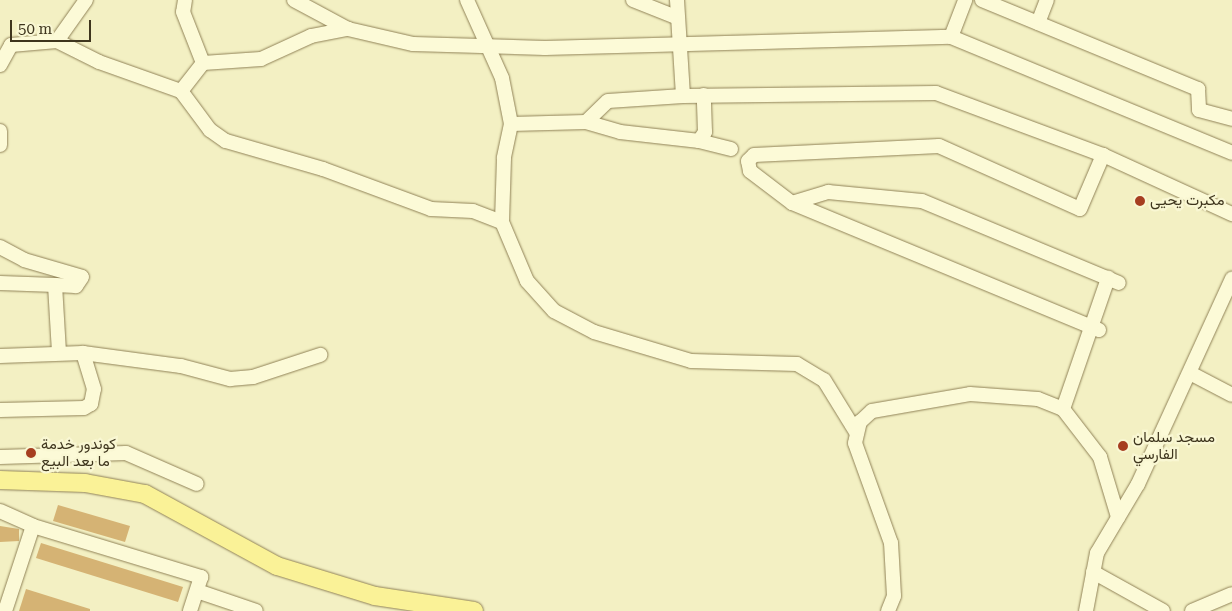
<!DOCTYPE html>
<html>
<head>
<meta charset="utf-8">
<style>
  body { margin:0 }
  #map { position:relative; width:1232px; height:611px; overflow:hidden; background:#f3f0c3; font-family:"Roboto Serif",Vazirmatn,serif }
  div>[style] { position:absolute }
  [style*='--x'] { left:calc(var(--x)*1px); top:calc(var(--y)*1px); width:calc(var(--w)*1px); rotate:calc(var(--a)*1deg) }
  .building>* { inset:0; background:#d5b374 }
  .roads { filter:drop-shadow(0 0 1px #908257) drop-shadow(0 0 1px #908257) }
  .minor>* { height:14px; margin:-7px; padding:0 7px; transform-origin:7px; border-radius:7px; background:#fcfad7 }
  .major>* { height:18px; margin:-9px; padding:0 9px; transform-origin:9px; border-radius:9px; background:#faf297 }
  .dots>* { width:14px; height:14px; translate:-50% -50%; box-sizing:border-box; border:2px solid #f9f7d3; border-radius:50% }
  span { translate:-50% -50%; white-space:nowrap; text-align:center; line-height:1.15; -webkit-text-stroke:4.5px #f9f7d3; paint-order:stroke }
  .poi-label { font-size:15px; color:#3e351d }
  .left { translate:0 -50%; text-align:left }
  .scale { position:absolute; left:10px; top:20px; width:81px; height:22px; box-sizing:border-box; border:2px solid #3e351d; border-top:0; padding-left:6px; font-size:15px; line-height:18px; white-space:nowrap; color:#3e351d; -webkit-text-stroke:4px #f9f7d3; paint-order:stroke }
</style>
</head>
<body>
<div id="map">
  <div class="building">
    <i style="clip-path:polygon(58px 505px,130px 526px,125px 542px,53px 521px)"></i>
    <i style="clip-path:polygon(0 526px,19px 529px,19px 541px,0 542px)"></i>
    <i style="clip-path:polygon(41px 543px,183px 587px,178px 602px,36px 558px)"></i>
    <i style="clip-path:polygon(26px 589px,90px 609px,90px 611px,19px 611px)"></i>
  </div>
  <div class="roads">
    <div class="minor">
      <i style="--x:86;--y:0;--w:50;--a:125.3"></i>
      <i style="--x:57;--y:41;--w:47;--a:26.6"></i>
      <i style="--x:99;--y:62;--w:87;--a:19.5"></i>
      <i style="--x:185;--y:0;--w:12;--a:99"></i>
      <i style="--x:183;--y:12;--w:55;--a:68.6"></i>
      <i style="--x:203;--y:63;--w:58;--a:-3.9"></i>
      <i style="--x:261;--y:59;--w:55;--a:-24.7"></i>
      <i style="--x:311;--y:36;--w:38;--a:-11"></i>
      <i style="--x:294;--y:0;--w:61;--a:28.2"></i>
      <i style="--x:348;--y:29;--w:67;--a:13"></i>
      <i style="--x:413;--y:44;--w:132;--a:1.7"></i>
      <i style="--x:545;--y:48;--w:406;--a:-1.6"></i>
      <i style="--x:951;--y:37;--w:304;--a:22.4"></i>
      <i style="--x:467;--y:0;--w:85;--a:65.8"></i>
      <i style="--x:502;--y:78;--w:47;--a:78.9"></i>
      <i style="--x:511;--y:124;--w:35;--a:102"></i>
      <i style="--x:504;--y:158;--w:64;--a:91.8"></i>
      <i style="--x:502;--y:222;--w:64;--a:67"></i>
      <i style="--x:527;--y:281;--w:40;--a:48"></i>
      <i style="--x:554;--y:311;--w:45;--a:27.7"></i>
      <i style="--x:594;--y:332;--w:101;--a:16.6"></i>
      <i style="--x:691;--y:361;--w:106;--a:1.6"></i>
      <i style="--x:797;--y:364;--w:31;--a:31"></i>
      <i style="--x:824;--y:380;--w:61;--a:58.4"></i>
      <i style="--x:633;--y:0;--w:46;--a:21.6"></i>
      <i style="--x:677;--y:0;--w:96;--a:86.4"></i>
      <i style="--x:683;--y:96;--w:253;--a:-0.7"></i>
      <i style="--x:936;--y:93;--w:178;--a:20.4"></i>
      <i style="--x:1103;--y:155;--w:142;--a:24.6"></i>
      <i style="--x:982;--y:0;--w:234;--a:22.4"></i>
      <i style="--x:1198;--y:89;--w:21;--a:87"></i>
      <i style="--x:1199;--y:110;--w:34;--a:15"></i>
      <i style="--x:1038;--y:23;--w:25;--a:-69"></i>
      <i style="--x:951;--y:37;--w:40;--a:-69"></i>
      <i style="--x:203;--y:63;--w:36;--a:128"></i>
      <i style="--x:181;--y:91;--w:49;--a:53.4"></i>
      <i style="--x:210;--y:130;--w:19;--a:35"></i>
      <i style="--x:226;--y:141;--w:101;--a:16.1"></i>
      <i style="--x:323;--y:169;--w:115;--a:20.3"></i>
      <i style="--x:431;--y:209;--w:42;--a:2.7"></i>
      <i style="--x:473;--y:211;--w:31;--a:21"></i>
      <i style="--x:0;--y:65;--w:23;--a:-61"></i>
      <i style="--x:11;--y:45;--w:46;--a:-5"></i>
      <i style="--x:586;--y:122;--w:30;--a:-44"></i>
      <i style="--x:608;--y:101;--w:75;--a:-3.8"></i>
      <i style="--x:511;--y:124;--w:75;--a:-1.5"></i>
      <i style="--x:586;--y:122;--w:35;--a:16"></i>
      <i style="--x:620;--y:132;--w:80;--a:6.5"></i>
      <i style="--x:699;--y:141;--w:11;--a:-56"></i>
      <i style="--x:705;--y:132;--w:37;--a:-92"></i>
      <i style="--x:0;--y:131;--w:14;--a:90"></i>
      <i style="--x:699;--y:141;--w:33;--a:14"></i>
      <i style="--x:792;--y:203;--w:38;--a:-17"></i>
      <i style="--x:828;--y:192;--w:94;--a:5.5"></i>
      <i style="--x:922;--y:201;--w:213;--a:22.6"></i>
      <i style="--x:0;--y:247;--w:27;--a:28"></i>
      <i style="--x:24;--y:260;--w:60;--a:16.3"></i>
      <i style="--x:82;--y:277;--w:11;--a:124"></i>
      <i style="--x:76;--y:286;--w:21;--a:-177"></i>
      <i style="--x:0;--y:283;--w:55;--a:2.1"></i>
      <i style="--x:55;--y:285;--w:68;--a:86.6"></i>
      <i style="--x:1099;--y:330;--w:332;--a:-157.5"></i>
      <i style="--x:792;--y:203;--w:53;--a:-142.7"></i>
      <i style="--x:750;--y:171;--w:10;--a:-101"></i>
      <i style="--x:748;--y:161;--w:8;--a:-45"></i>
      <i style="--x:754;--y:155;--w:185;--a:-2.8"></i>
      <i style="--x:939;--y:146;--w:154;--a:24.1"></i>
      <i style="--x:1080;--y:209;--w:59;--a:-66.9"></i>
      <i style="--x:0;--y:356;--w:83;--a:-2.1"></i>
      <i style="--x:83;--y:353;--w:99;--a:7.6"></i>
      <i style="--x:181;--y:366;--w:51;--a:14.9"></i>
      <i style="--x:230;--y:379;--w:23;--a:-5"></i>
      <i style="--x:253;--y:377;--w:71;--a:-18.2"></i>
      <i style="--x:1190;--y:373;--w:47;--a:27.6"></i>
      <i style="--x:1063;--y:409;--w:139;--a:-71"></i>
      <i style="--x:0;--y:410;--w:84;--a:-1.4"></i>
      <i style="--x:84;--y:408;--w:8;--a:-30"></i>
      <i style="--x:91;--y:404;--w:15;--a:-79"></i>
      <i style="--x:94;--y:389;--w:38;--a:-107"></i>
      <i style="--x:0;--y:457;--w:126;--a:-1.8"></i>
      <i style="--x:126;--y:453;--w:77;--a:23.6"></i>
      <i style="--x:0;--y:511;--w:36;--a:24"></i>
      <i style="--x:33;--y:526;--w:176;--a:16.9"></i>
      <i style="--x:201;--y:577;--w:36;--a:108"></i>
      <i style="--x:1093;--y:572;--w:80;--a:29.1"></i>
      <i style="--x:197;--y:591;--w:62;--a:18.7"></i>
      <i style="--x:5;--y:611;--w:89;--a:-71.8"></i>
      <i style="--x:888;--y:611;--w:16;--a:-68"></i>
      <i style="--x:894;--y:596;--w:53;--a:-93.2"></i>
      <i style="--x:891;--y:543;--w:106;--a:-109.8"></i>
      <i style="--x:855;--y:443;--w:22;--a:-77"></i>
      <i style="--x:860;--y:422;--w:16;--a:-43"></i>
      <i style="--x:872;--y:411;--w:99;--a:-9.8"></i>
      <i style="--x:970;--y:394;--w:68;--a:4.2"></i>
      <i style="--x:1038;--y:399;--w:27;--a:22"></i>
      <i style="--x:1063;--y:409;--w:61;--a:52.4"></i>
      <i style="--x:1100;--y:457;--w:63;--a:73.3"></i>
      <i style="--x:1086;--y:611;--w:59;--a:-79.3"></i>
      <i style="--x:1097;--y:553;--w:80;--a:-59.3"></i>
      <i style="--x:1138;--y:484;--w:226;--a:-65.4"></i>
      <i style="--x:1192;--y:611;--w:43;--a:-23"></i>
    </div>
    <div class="major">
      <i style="--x:0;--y:480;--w:85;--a:2"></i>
      <i style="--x:85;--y:483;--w:61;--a:10.4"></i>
      <i style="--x:145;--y:494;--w:150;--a:28.6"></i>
      <i style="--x:277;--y:566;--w:102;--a:17"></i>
      <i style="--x:375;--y:596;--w:100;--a:8.6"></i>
    </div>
  </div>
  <div class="dots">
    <i style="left:1140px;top:201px;background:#a63e20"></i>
    <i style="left:1123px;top:446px;background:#a63e20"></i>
    <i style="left:31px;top:453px;background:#a63e20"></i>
  </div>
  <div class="poi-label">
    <span class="left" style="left:1150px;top:201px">مكبرت يحيى</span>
    <span class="left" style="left:1133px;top:446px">مسجد سلمان<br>الفارسي</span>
    <span class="left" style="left:41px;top:453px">كوندور خدمة<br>ما بعد البيع</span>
  </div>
  <div class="scale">50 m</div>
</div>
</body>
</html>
